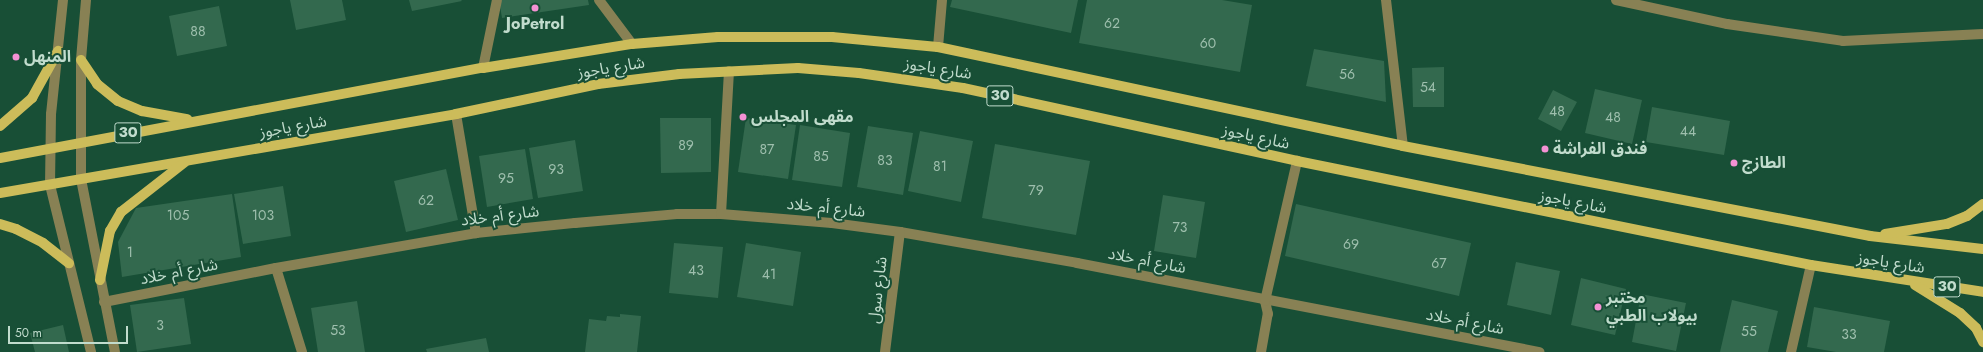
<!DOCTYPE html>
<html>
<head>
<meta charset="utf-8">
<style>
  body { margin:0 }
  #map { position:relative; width:1983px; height:352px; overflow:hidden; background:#184f36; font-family:Jost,"Noto Sans Arabic",sans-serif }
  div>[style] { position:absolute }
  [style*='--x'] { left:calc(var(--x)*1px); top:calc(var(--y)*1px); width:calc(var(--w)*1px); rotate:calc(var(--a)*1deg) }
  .building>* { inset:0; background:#33694e }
  .minor>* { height:10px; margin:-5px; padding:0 5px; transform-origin:5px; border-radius:5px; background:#888154 }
  .major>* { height:10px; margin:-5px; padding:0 5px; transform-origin:5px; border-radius:5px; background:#ccbc5a }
  .dots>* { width:11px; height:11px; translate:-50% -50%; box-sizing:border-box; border:2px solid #184f36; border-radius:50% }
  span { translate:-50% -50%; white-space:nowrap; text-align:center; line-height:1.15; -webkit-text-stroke:4px #184f36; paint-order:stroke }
  .number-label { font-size:14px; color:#9ebfad }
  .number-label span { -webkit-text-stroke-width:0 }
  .shield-label span { padding:1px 3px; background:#184f36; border:1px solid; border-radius:3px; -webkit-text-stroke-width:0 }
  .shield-label { font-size:15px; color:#c1dccd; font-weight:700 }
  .poi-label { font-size:16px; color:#c1dccd; font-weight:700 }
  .left { translate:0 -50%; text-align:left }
  .street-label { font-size:16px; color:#c1dccd }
  .scale { position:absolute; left:8px; top:326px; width:120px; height:18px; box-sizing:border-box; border:2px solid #c1dccd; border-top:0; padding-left:5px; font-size:12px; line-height:14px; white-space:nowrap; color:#c1dccd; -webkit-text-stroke:3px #184f36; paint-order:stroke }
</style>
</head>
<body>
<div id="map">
  <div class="building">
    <i style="clip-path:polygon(290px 0,342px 0,346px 20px,296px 30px)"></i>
    <i style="clip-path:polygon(409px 0,461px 0,462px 1px,412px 11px)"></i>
    <i style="clip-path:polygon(499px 0,588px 0,589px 5px,502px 18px)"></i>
    <i style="clip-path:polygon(952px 0,1078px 0,1071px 33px,950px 7px)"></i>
    <i style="clip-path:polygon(1087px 0,1222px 0,1252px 5px,1240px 72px,1079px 43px)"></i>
    <i style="clip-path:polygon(219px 6px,227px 46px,177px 56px,169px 16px)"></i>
    <i style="clip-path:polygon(1314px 49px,1384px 61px,1386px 102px,1306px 86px)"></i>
    <i style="clip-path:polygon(1444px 67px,1444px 107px,1413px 107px,1412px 68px)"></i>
    <i style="clip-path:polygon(1595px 89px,1642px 100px,1632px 144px,1585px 133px)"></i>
    <i style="clip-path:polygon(1553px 90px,1577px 102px,1561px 131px,1538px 119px)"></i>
    <i style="clip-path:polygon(1652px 107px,1730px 121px,1724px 155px,1646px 142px)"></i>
    <i style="clip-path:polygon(660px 118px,711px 118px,711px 172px,661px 173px)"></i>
    <i style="clip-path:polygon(746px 118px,796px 125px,788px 179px,738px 172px)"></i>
    <i style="clip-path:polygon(800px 125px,850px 133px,842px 187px,792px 180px)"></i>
    <i style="clip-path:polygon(868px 126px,913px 133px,903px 195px,857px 187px)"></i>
    <i style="clip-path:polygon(920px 131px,973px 141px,961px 202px,908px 191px)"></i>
    <i style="clip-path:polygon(575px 140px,583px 191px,538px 198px,529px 148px)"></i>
    <i style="clip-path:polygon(995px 144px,1090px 161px,1076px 235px,982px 218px)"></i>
    <i style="clip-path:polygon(525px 149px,533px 199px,487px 207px,479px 156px)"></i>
    <i style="clip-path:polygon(446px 169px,458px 220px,406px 232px,394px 181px)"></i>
    <i style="clip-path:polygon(283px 186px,291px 236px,243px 244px,234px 194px)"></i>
    <i style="clip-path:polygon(232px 194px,241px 257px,122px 277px,118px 242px,136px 208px)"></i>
    <i style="clip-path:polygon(1163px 195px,1205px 202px,1196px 258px,1154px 251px)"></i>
    <i style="clip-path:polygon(1296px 204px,1471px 243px,1459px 296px,1285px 256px)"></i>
    <i style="clip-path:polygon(674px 243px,723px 247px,718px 298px,669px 293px)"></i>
    <i style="clip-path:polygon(746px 243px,801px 252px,793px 306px,737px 297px)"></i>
    <i style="clip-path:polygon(1516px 262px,1560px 271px,1551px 315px,1507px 305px)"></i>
    <i style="clip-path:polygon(1581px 278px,1626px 289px,1615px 335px,1571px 325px)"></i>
    <i style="clip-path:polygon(1641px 294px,1686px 303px,1676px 351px,1632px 342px)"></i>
    <i style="clip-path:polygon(184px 298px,191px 344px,137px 352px,130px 305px)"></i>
    <i style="clip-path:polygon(1732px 300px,1778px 311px,1768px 352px,1720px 352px)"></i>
    <i style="clip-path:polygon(357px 301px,365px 352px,318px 352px,311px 308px)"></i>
    <i style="clip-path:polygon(1814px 307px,1890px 321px,1884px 352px,1836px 352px,1807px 347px)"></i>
    <i style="clip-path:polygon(620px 314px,641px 316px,637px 352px,585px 352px,589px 319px,606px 321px,607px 316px,620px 317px)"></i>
    <i style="clip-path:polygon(63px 325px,69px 352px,35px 352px,30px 333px)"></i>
    <i style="clip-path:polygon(486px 338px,489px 352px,427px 352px,426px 349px)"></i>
  </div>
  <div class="minor">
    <i style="--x:63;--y:0;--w:115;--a:96"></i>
    <i style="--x:51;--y:114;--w:71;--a:90.8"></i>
    <i style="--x:50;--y:185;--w:172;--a:76.2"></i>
    <i style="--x:86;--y:0;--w:60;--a:94.8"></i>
    <i style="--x:81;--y:60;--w:119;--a:90"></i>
    <i style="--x:81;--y:179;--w:176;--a:78.9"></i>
    <i style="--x:599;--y:0;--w:55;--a:53.1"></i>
    <i style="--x:1386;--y:0;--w:147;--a:83.4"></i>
    <i style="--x:1616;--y:0;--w:114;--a:12.2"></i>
    <i style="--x:1727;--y:24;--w:117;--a:8.3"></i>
    <i style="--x:1843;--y:41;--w:140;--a:-2.9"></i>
    <i style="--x:938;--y:47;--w:47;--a:-85.1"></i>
    <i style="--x:483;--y:68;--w:69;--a:-78.4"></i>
    <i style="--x:456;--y:114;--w:121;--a:80.5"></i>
    <i style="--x:721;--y:214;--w:143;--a:-86.8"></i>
    <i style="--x:276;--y:268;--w:88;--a:72.8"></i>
    <i style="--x:104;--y:302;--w:175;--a:-11.2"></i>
    <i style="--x:276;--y:268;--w:203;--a:-9.9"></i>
    <i style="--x:476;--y:233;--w:100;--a:-5.8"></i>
    <i style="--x:575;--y:223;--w:102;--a:-5"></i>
    <i style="--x:677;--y:214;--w:44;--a:0"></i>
    <i style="--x:721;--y:214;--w:111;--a:4.6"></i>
    <i style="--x:832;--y:223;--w:69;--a:7.5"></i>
    <i style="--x:900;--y:232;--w:180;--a:9.9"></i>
    <i style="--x:1077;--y:263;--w:471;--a:10.9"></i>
    <i style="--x:885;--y:352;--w:121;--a:-82.9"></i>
    <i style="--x:1261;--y:352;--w:39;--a:-80"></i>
    <i style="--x:1268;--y:314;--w:13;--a:-103"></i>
    <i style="--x:1265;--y:301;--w:144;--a:-77.1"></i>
    <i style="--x:1791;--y:352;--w:89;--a:-77.1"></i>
  </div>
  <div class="major">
    <i style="--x:81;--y:60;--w:29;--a:56"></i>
    <i style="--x:97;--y:84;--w:27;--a:39"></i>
    <i style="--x:118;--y:101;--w:26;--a:23"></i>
    <i style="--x:142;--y:111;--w:46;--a:10.1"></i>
    <i style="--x:0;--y:126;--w:43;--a:-41.2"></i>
    <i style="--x:32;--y:98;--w:54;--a:-61"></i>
    <i style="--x:0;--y:158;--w:491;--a:-10.6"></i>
    <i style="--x:483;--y:68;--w:151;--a:-9.2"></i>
    <i style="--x:632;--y:44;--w:86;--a:-4.7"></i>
    <i style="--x:718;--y:37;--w:114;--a:0"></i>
    <i style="--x:832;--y:37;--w:106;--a:5.4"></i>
    <i style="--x:938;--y:47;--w:475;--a:12"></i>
    <i style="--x:1403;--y:146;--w:476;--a:10.9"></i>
    <i style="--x:1870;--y:236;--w:114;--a:6.6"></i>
    <i style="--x:0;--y:193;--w:463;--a:-9.8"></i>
    <i style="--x:456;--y:114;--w:145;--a:-11.9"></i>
    <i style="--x:598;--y:84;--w:82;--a:-7"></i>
    <i style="--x:679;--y:74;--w:119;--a:-2.9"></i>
    <i style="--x:798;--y:68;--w:61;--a:4.7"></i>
    <i style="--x:859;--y:73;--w:105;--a:8.2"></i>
    <i style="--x:963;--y:88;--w:342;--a:12.3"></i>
    <i style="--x:1297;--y:161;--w:524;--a:11.44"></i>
    <i style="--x:1811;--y:265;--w:174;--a:8.9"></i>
    <i style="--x:0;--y:224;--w:17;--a:17"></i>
    <i style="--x:16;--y:229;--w:30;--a:27"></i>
    <i style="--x:43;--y:243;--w:33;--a:38"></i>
    <i style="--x:1885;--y:234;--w:63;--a:-9.2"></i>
    <i style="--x:1947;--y:224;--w:22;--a:-22"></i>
    <i style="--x:1967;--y:216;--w:20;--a:-37"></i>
    <i style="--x:100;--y:280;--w:50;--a:-78.5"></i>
    <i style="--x:110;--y:231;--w:22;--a:-60"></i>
    <i style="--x:121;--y:212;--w:81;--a:-38"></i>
    <i style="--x:1915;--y:285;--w:53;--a:31.9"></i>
    <i style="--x:1960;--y:313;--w:22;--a:43"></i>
    <i style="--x:1976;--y:328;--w:16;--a:63"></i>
  </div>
  <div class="dots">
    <i style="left:535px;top:8px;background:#f491d4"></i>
    <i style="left:16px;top:57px;background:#f491d4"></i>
    <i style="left:743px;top:117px;background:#f491d4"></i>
    <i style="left:1545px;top:149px;background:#f491d4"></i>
    <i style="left:1734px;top:163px;background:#f491d4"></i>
    <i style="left:1598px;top:307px;background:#f491d4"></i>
  </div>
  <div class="number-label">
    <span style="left:1112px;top:23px">62</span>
    <span style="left:198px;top:31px">88</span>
    <span style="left:1208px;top:43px">60</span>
    <span style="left:1347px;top:74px">56</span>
    <span style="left:1428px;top:87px">54</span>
    <span style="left:1557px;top:111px">48</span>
    <span style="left:1613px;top:117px">48</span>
    <span style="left:1688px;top:131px">44</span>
    <span style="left:686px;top:145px">89</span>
    <span style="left:767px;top:149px">87</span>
    <span style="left:821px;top:156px">85</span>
    <span style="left:885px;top:160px">83</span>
    <span style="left:940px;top:166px">81</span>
    <span style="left:556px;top:169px">93</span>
    <span style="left:506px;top:178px">95</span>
    <span style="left:1036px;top:190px">79</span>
    <span style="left:426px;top:200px">62</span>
    <span style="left:178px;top:215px">105</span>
    <span style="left:263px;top:215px">103</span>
    <span style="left:1180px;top:227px">73</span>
    <span style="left:1351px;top:244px">69</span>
    <span style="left:130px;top:252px">1</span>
    <span style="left:1439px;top:263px">67</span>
    <span style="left:696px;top:270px">43</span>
    <span style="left:769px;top:274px">41</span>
    <span style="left:160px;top:325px">3</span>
    <span style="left:338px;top:330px">53</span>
    <span style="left:1749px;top:331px">55</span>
    <span style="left:1849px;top:334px">33</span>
  </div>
  <div class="shield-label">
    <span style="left:1000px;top:96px">30</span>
    <span style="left:128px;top:133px">30</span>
    <span style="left:1947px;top:287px">30</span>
  </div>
  <div class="poi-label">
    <span style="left:535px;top:24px">JoPetrol</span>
    <span class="left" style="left:24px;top:57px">المنهل</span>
    <span class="left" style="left:751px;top:117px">مقهى المجلس</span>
    <span class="left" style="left:1553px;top:149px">فندق الفراشة</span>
    <span class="left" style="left:1742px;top:163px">الطازج</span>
    <span class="left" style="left:1606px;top:307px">مختبر<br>بيولاب الطبي</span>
  </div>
  <div class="street-label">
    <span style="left:611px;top:68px;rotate:-9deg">شارع ياجوز</span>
    <span style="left:938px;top:69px;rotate:9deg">شارع ياجوز</span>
    <span style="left:293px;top:127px;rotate:-10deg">شارع ياجوز</span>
    <span style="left:1256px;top:137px;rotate:12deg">شارع ياجوز</span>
    <span style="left:1573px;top:202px;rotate:11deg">شارع ياجوز</span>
    <span style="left:826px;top:208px;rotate:6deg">شارع أم خلاد</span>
    <span style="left:500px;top:216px;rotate:-7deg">شارع أم خلاد</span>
    <span style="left:1147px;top:261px;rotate:11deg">شارع أم خلاد</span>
    <span style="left:1891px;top:263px;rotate:9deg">شارع ياجوز</span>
    <span style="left:179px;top:272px;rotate:-11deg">شارع أم خلاد</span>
    <span style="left:878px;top:290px;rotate:-83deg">شارع سول</span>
    <span style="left:1465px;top:322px;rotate:11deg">شارع أم خلاد</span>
  </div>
  <div class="scale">50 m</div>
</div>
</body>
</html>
